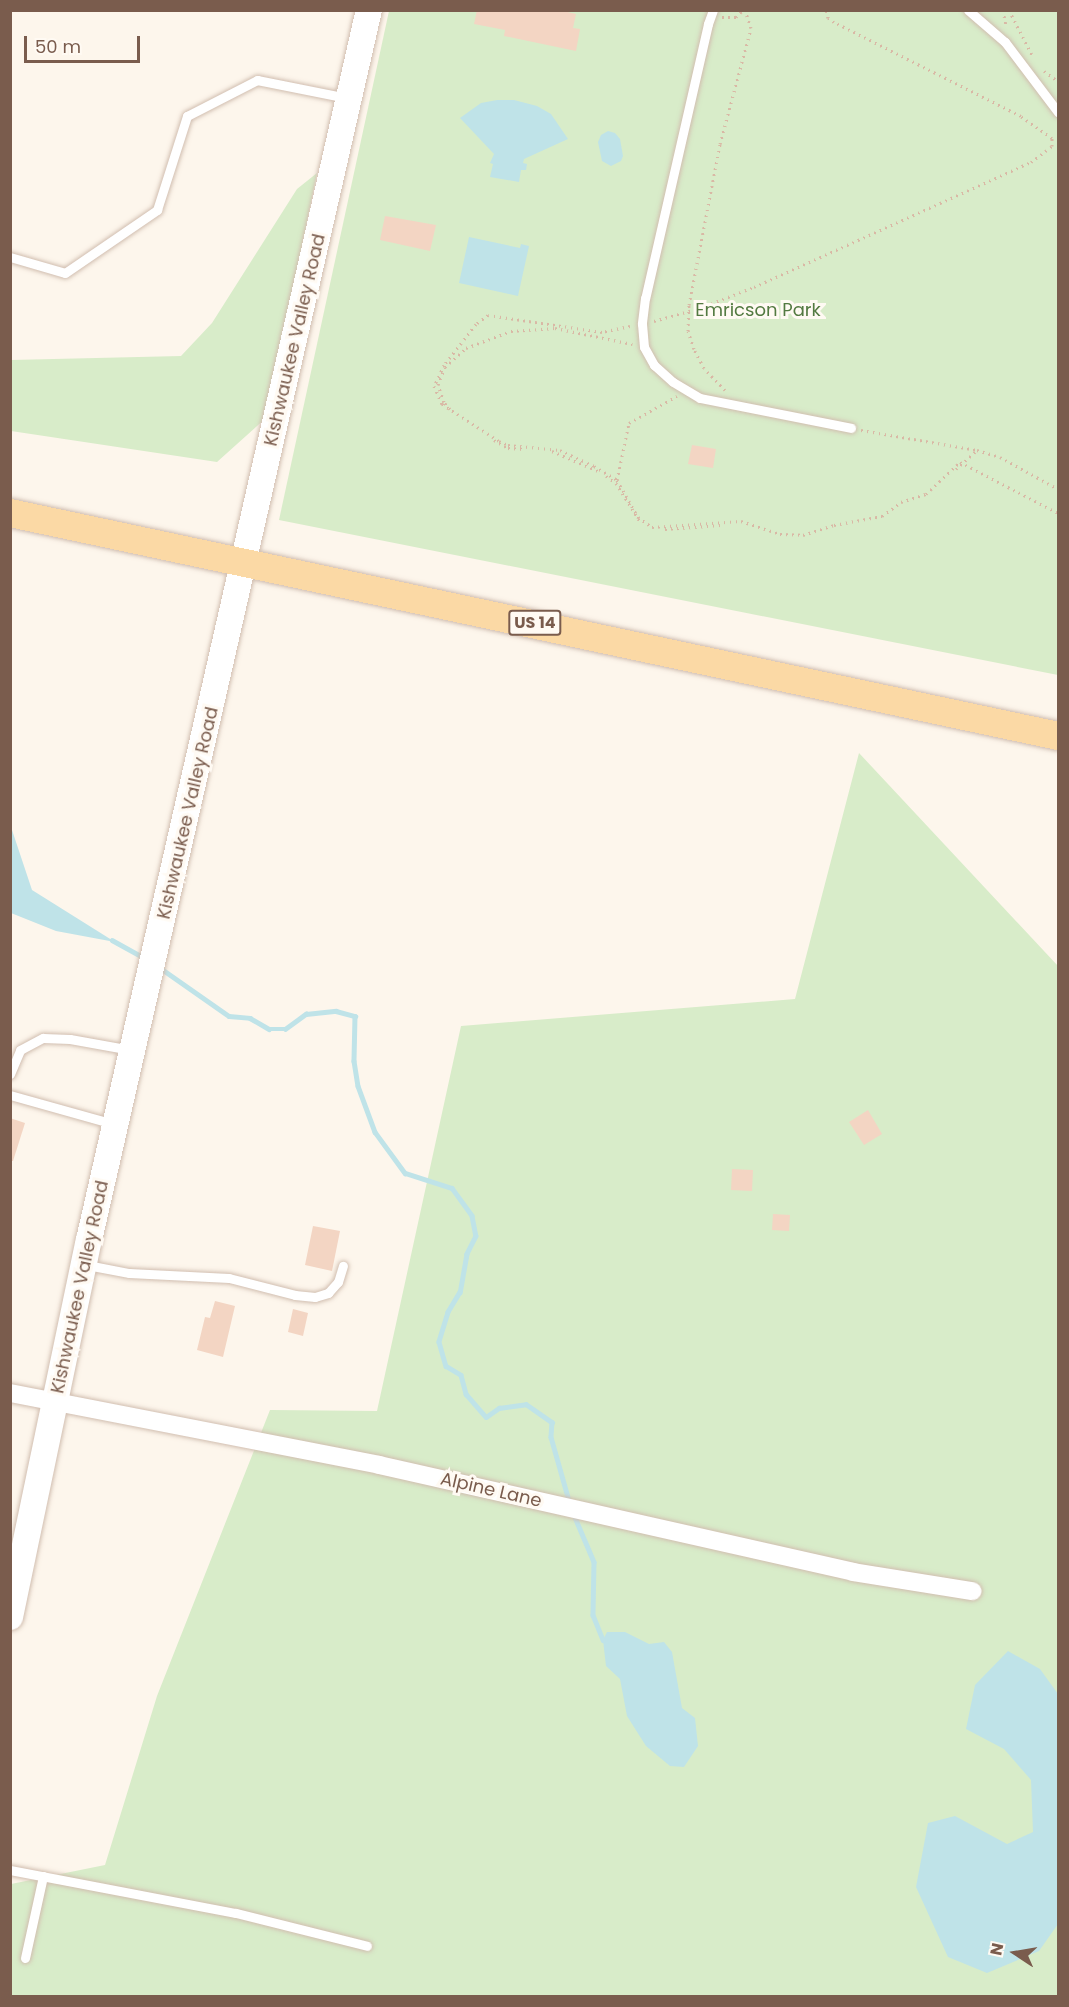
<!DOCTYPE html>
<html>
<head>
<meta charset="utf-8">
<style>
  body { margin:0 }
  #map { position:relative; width:1069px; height:2007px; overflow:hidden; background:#fdf6ec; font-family:Poppins,sans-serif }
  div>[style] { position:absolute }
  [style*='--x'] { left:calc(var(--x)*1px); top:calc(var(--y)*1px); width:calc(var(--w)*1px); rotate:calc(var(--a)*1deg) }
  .green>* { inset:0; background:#d8ecc9 }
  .water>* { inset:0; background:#bfe3e8 }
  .stream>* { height:4.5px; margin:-2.25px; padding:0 2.25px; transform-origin:2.25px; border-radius:2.25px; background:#bfe3e8 }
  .building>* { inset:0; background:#f3d5c3 }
  .path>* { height:3px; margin-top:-1.5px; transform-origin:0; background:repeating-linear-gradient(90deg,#d9b8a5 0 1.5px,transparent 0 6px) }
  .roads { filter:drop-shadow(0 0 2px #d1beb0) drop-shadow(0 0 2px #d1beb0) }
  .lane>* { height:9px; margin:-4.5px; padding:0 4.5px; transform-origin:4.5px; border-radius:4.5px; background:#fff }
  .street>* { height:18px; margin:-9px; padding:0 9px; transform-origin:9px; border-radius:9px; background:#fff }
  .secondary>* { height:26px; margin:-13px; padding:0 13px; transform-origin:13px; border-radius:13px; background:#fff }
  .primary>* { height:28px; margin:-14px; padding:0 14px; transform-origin:14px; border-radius:14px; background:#fbd9a5 }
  span { translate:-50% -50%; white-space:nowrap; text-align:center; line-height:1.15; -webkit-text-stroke:6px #fffaf3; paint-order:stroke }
  .shield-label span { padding:2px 4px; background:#fffaf3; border:2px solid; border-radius:4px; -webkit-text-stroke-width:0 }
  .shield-label { font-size:16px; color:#7a5c4d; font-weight:700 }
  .park-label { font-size:18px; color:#537a41 }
  .street-label { font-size:18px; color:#7a5c4d }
  .frame { position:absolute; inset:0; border:12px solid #7a5c4d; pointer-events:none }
  .north { position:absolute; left:985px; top:1923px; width:60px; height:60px; -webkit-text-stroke:4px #fffaf3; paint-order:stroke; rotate:282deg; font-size:16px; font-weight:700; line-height:24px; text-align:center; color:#7a5c4d }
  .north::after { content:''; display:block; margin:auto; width:21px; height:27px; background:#7a5c4d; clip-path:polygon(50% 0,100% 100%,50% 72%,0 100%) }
  .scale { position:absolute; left:24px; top:36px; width:116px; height:27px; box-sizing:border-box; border:3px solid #7a5c4d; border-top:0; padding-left:8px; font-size:18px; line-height:21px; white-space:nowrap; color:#7a5c4d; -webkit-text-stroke:4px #fffaf3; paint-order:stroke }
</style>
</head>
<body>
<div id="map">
  <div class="green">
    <i style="clip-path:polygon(389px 11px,1058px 11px,1058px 675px,279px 520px)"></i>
    <i style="clip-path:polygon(317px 173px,266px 418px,217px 462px,11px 431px,11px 360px,181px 356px,212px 323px,297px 189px)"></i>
    <i style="clip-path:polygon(859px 753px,1058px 966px,1058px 1996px,11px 1996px,11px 1884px,105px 1865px,157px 1696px,270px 1410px,377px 1411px,461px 1026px,795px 999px)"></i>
  </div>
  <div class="water">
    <i style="clip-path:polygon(497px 100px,514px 100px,537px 106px,551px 114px,568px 139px,524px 159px,523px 163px,527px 164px,526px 170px,521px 170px,519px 182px,490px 177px,493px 164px,490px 163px,494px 154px,460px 118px,481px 103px)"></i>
    <i style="clip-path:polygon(608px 131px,615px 133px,620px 139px,623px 156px,621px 161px,611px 166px,602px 161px,598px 142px,601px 135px)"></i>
    <i style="clip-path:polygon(469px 237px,520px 248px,521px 244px,529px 246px,518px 296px,459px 283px)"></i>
    <i style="clip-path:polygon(10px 824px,32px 890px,115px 942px,56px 931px,11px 913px)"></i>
    <i style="clip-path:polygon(607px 1632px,625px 1632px,649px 1644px,664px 1642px,672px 1652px,682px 1708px,695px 1718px,698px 1746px,684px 1767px,670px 1766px,646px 1746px,627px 1716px,620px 1679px,606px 1666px,603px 1640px)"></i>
    <i style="clip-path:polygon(1008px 1651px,1040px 1669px,1058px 1694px,1058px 1924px,1039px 1951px,987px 1973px,948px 1957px,916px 1887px,928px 1823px,955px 1816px,1007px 1844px,1033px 1832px,1031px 1780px,1004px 1749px,966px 1729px,975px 1685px)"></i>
  </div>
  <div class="stream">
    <i style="--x:112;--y:940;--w:37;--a:29"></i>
    <i style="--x:159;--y:967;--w:85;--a:35"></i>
    <i style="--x:229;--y:1016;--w:21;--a:5"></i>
    <i style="--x:250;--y:1018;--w:22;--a:30"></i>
    <i style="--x:269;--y:1029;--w:16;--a:0"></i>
    <i style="--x:285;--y:1029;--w:26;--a:-36"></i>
    <i style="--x:306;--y:1014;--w:30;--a:-6"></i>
    <i style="--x:336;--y:1011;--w:20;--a:15"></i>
    <i style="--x:355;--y:1016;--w:45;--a:91.3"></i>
    <i style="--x:354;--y:1061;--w:25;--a:81"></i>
    <i style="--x:358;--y:1086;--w:49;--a:69.7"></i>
    <i style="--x:375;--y:1132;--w:51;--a:53.8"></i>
    <i style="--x:405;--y:1173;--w:49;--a:17.7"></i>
    <i style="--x:452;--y:1188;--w:34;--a:54"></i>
    <i style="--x:472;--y:1216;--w:20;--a:79"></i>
    <i style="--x:476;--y:1236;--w:20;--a:117"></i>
    <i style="--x:467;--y:1254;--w:39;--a:100"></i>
    <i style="--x:460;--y:1292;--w:23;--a:121"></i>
    <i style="--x:448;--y:1312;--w:31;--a:107"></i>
    <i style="--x:439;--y:1342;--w:25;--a:74"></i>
    <i style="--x:446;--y:1366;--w:17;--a:31"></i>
    <i style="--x:461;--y:1375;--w:20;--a:75"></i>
    <i style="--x:466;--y:1394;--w:30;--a:49"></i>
    <i style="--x:486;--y:1417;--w:16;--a:-35"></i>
    <i style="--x:499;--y:1408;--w:27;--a:-8"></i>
    <i style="--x:526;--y:1404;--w:32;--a:35"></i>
    <i style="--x:552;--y:1422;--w:15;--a:94"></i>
    <i style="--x:551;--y:1437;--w:70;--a:74.2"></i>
    <i style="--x:574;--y:1515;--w:51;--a:66.9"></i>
    <i style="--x:594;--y:1562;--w:53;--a:91.1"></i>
    <i style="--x:593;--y:1615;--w:27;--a:68"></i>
  </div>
  <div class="building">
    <i style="clip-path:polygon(477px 10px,559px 10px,576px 14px,573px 28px,580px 29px,576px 51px,504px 36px,505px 30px,474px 24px)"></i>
    <i style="clip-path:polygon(385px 216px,436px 225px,430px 251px,380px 240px)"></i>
    <i style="clip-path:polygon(692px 445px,716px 449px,713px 468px,688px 464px)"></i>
    <i style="clip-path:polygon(868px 1110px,882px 1134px,864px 1145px,849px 1122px)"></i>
    <i style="clip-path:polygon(10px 1118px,25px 1123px,13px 1161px,10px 1161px)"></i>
    <i style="clip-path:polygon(732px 1169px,753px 1170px,752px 1191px,731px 1190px)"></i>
    <i style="clip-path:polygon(773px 1214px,790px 1215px,789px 1231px,772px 1230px)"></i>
    <i style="clip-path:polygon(313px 1226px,340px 1231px,332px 1271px,305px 1265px)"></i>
    <i style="clip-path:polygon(215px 1301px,235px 1306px,223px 1357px,197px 1350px,205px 1317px,210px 1318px)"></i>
    <i style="clip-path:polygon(293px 1309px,308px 1313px,303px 1336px,288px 1332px)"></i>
  </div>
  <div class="path">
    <i style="--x:1003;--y:10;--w:15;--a:79"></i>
    <i style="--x:1009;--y:10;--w:53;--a:62.9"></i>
    <i style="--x:722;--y:17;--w:14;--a:0"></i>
    <i style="--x:736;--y:17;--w:10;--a:-45"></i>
    <i style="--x:1044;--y:71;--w:17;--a:36"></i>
    <i style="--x:654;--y:321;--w:48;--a:-15.8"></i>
    <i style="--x:700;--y:308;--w:58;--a:-21.3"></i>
    <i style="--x:754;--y:287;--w:304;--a:-24.3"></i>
    <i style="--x:1031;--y:162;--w:26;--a:-37"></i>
    <i style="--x:1052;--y:146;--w:8;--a:-90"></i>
    <i style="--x:1052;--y:138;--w:38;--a:-145"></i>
    <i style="--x:1021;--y:116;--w:209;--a:-153.3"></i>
    <i style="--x:834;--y:22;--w:7;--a:-146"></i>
    <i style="--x:828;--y:18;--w:8;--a:-104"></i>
    <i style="--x:630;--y:326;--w:29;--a:168"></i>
    <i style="--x:602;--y:332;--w:115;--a:-171.5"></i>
    <i style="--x:488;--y:315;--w:15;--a:143"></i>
    <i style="--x:476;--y:324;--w:52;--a:128"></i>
    <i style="--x:444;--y:365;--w:23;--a:115"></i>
    <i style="--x:434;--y:386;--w:20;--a:66"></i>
    <i style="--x:442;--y:404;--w:68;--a:33"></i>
    <i style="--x:499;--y:441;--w:10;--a:24"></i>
    <i style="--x:508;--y:445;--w:52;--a:5.5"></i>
    <i style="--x:560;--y:450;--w:38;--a:25"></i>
    <i style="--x:594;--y:466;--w:27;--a:31"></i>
    <i style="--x:617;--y:480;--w:43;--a:60.4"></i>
    <i style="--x:638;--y:517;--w:17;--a:36"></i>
    <i style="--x:652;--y:527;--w:89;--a:-3.9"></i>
    <i style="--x:741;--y:521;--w:41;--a:18.4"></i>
    <i style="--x:780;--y:534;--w:23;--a:2"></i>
    <i style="--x:803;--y:535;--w:33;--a:-18"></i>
    <i style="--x:834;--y:525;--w:49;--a:-10.6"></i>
    <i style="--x:882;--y:516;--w:24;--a:-36"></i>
    <i style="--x:901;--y:502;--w:26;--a:-18"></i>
    <i style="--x:926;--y:494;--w:47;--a:-43.3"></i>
    <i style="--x:960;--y:462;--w:110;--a:27.5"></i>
    <i style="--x:725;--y:390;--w:30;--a:-134"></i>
    <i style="--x:704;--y:368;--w:21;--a:-118"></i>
    <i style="--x:694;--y:349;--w:19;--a:-108"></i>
    <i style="--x:688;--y:331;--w:26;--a:-88"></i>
    <i style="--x:689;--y:305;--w:164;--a:-79.1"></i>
    <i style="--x:720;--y:144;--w:120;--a:-75"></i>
    <i style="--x:751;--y:28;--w:19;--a:-108"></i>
    <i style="--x:450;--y:409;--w:9;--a:-131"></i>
    <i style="--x:444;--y:402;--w:18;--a:-109"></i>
    <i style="--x:438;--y:385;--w:19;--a:-69"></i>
    <i style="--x:445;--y:367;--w:28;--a:-42"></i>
    <i style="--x:466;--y:348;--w:48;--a:-20.7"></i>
    <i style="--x:511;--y:331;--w:44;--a:-3.9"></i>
    <i style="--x:555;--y:328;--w:79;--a:11.7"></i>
    <i style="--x:861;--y:430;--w:118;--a:9.8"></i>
    <i style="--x:977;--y:450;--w:24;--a:17"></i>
    <i style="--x:1000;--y:457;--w:66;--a:28.9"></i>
    <i style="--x:494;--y:440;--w:16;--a:30"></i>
    <i style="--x:508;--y:448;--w:16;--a:4"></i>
    <i style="--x:552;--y:451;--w:50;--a:23.5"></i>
    <i style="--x:956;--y:469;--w:28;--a:-42"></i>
    <i style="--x:606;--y:476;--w:12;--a:35"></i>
    <i style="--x:616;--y:483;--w:44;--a:58.1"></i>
    <i style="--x:617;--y:480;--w:58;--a:-78.1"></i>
    <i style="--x:629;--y:423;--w:55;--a:-29.4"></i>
    <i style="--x:665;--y:529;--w:56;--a:-4.1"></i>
  </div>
  <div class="roads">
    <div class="lane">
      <i style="--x:713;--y:10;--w:15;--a:110"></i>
      <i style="--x:708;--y:24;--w:281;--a:102.9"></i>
      <i style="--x:645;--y:298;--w:26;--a:97"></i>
      <i style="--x:642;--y:324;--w:23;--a:85"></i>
      <i style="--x:644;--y:347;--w:21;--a:61"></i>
      <i style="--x:654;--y:365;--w:25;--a:42"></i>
      <i style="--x:673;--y:382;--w:31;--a:31"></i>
      <i style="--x:700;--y:398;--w:154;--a:11.2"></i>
      <i style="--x:968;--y:10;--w:49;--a:40.9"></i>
      <i style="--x:1005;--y:42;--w:88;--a:52.9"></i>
      <i style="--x:10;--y:257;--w:57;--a:16.2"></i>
      <i style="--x:65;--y:273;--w:112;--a:-34.4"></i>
      <i style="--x:157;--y:210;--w:99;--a:-72.3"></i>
      <i style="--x:187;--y:116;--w:79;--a:-27.2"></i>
      <i style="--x:257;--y:80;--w:92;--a:11.3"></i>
      <i style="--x:10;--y:1074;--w:26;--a:-67"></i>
      <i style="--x:20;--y:1050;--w:26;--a:-28"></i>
      <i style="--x:43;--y:1038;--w:27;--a:2"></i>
      <i style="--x:70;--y:1039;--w:62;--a:10.2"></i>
      <i style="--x:10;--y:1095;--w:108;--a:15.6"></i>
      <i style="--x:87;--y:1265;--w:43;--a:10.8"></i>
      <i style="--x:129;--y:1273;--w:100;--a:2.9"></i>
      <i style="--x:229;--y:1278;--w:68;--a:14.4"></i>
      <i style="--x:295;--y:1295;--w:20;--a:6"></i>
      <i style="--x:315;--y:1297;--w:14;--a:-17"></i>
      <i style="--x:328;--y:1293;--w:15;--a:-48"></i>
      <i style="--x:338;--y:1282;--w:17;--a:-73"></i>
      <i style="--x:10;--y:1870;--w:230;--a:10.8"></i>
      <i style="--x:236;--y:1913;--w:135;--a:14.1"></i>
      <i style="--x:25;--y:1958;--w:84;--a:-77.6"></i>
    </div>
    <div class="street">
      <i style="--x:10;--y:1393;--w:376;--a:11"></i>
      <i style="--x:379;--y:1465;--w:486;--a:12.7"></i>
      <i style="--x:853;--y:1572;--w:121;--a:9.1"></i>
    </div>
    <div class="secondary">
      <i style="--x:10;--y:1617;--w:385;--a:-78.2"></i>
      <i style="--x:89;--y:1240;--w:1261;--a:-77.18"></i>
    </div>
    <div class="primary">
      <i style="--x:10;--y:513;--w:1071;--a:12.01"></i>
    </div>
  </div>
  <div class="shield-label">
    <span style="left:535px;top:623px">US 14</span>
  </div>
  <div class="park-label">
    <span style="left:758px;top:310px">Emricson Park</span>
  </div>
  <div class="street-label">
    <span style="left:295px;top:340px;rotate:-77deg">Kishwaukee Valley Road</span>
    <span style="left:188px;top:813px;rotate:-77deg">Kishwaukee Valley Road</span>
    <span style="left:80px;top:1287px;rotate:-78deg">Kishwaukee Valley Road</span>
    <span style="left:491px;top:1490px;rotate:13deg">Alpine Lane</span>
  </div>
  <div class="frame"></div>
  <div class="north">N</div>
  <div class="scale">50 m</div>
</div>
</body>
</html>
